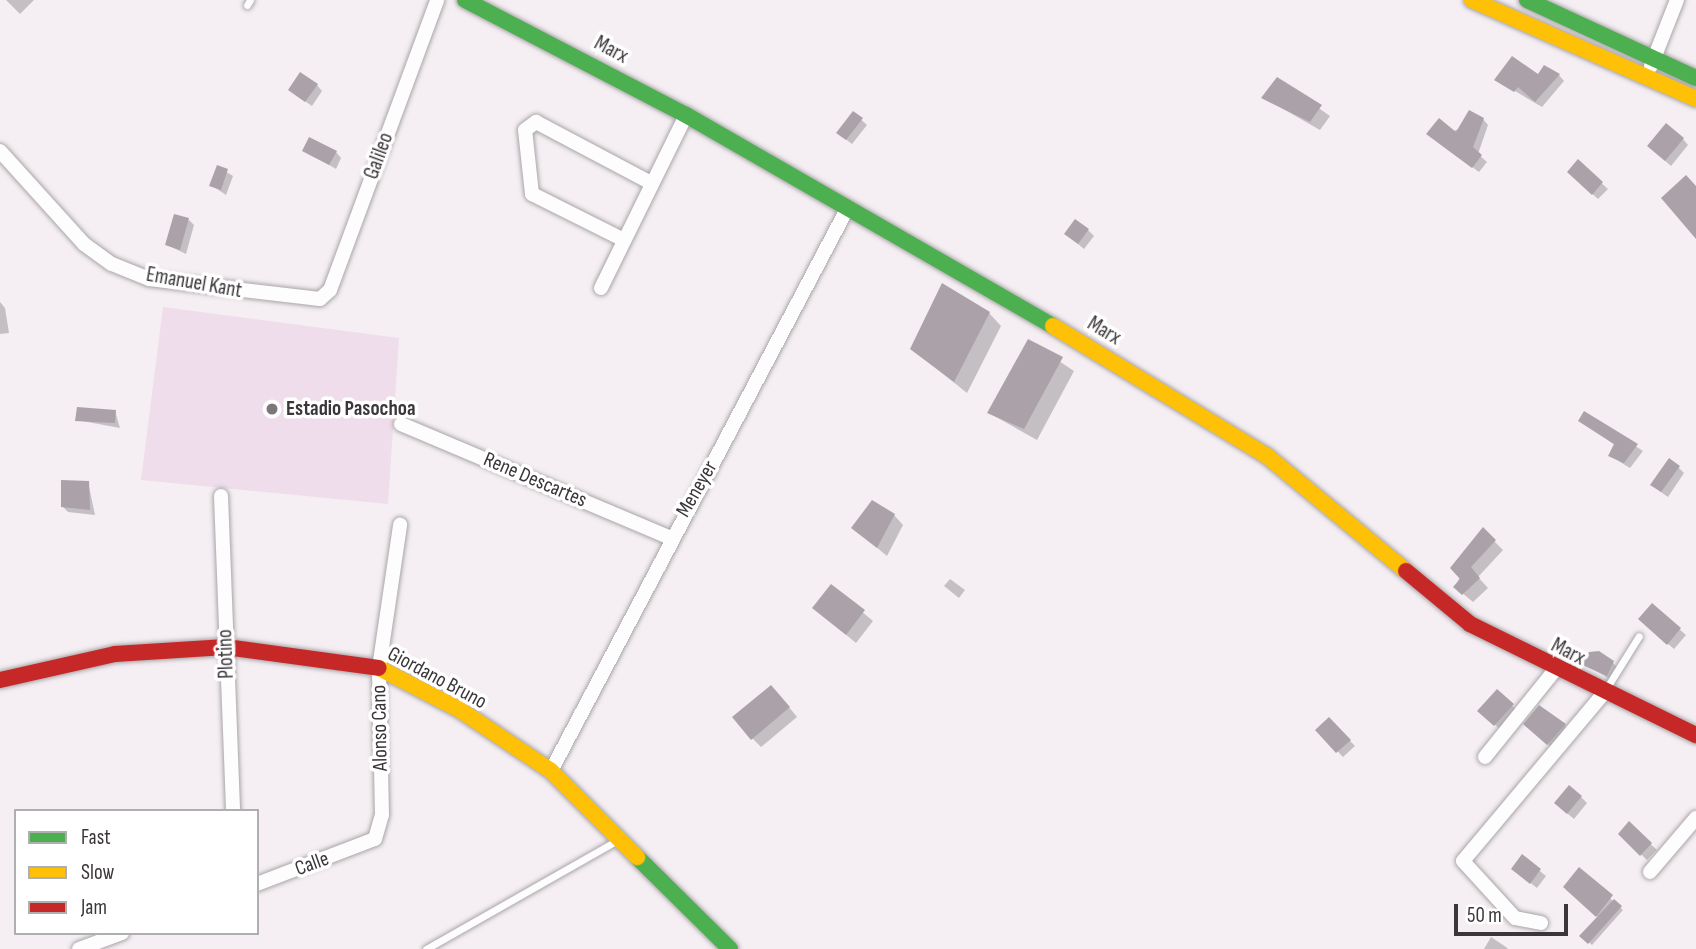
<!DOCTYPE html>
<html>
<head>
<meta charset="utf-8">
<style>
  body { margin:0 }
  #map { position:relative; width:1696px; height:949px; overflow:hidden; background:#f5eff3; font-family:"Sofia Sans Condensed",sans-serif }
  div>[style] { position:absolute }
  [style*='--x'] { left:calc(var(--x)*1px); top:calc(var(--y)*1px); width:calc(var(--w)*1px); rotate:calc(var(--a)*1deg) }
  .green>* { inset:0; background:#efddeb }
  .shadow>* { inset:0; background:#0003 }
  .building>* { inset:0; background:#aaa2a8 }
  .roads { filter:drop-shadow(0 0 2px #a9a5a8) drop-shadow(0 0 2px #a9a5a8) }
  .lane>* { height:7px; margin:-3.5px; padding:0 3.5px; transform-origin:3.5px; border-radius:3.5px; background:#fefdfd }
  .street>* { height:14px; margin:-7px; padding:0 7px; transform-origin:7px; border-radius:7px; background:#fefdfd }
  .fast>* { height:16px; margin:-8px; padding:0 8px; transform-origin:8px; border-radius:8px; background:#4caf50 }
  .slow>* { height:16px; margin:-8px; padding:0 8px; transform-origin:8px; border-radius:8px; background:#ffc107 }
  .jam>* { height:16px; margin:-8px; padding:0 8px; transform-origin:8px; border-radius:8px; background:#c62828 }
  .dots>* { width:19px; height:19px; translate:-50% -50%; box-sizing:border-box; border:4px solid #fff; border-radius:50% }
  span { translate:-50% -50%; white-space:nowrap; text-align:center; line-height:1.15; -webkit-text-stroke:7px #fff; paint-order:stroke }
  .street-label { font-size:21px; color:#3a3639 }
  .poi-label { font-size:21px; color:#3a3639; font-weight:700 }
  .left { translate:0 -50%; text-align:left }
  .legend { position:absolute; left:14px; top:809px; width:245px; height:126px; box-sizing:border-box; background:#fff; border:2px solid #b0afb0; margin:0; padding:9px 12px; list-style:none; font-size:21px; color:#3a3639 }
  .legend li { display:flex; align-items:center; gap:14px; height:35px }
  .legend b { width:35px; border:2px solid #b0afb0 }
  .scale { position:absolute; left:1454px; top:904px; width:114px; height:32px; box-sizing:border-box; border:4px solid #3a3639; border-top:0; padding-left:9px; font-size:21px; line-height:24px; white-space:nowrap; color:#3a3639; -webkit-text-stroke:5px #fff; paint-order:stroke }
</style>
</head>
<body>
<div id="map">
  <div class="green">
    <i style="clip-path:polygon(163px 307px,399px 338px,388px 504px,141px 480px)"></i>
  </div>
  <div class="shadow">
    <i style="clip-path:polygon(6px 0,34px 0,20px 14px)"></i>
    <i style="clip-path:polygon(1559px 75px,1564px 81px,1542px 107px,1496px 80px)"></i>
    <i style="clip-path:polygon(1277px 79px,1330px 116px,1320px 130px,1264px 98px)"></i>
    <i style="clip-path:polygon(317px 85px,322px 91px,312px 106px,296px 95px)"></i>
    <i style="clip-path:polygon(854px 113px,867px 125px,852px 144px,844px 138px)"></i>
    <i style="clip-path:polygon(1483px 119px,1488px 125px,1478px 154px,1487px 162px,1479px 172px,1434px 139px)"></i>
    <i style="clip-path:polygon(1683px 139px,1688px 145px,1671px 166px,1655px 152px)"></i>
    <i style="clip-path:polygon(304px 150px,336px 152px,341px 158px,336px 169px)"></i>
    <i style="clip-path:polygon(1578px 162px,1608px 189px,1598px 199px,1575px 178px)"></i>
    <i style="clip-path:polygon(218px 167px,233px 176px,226px 195px,211px 185px)"></i>
    <i style="clip-path:polygon(189px 220px,194px 225px,186px 254px,167px 245px)"></i>
    <i style="clip-path:polygon(1088px 230px,1094px 236px,1084px 249px,1066px 234px)"></i>
    <i style="clip-path:polygon(0 302px,5px 308px,9px 333px,0 334px)"></i>
    <i style="clip-path:polygon(989px 313px,1001px 326px,967px 393px,912px 349px)"></i>
    <i style="clip-path:polygon(1029px 341px,1074px 371px,1037px 440px,989px 413px)"></i>
    <i style="clip-path:polygon(115px 411px,120px 428px,77px 420px)"></i>
    <i style="clip-path:polygon(1585px 413px,1643px 451px,1630px 468px,1610px 456px,1615px 445px,1580px 421px)"></i>
    <i style="clip-path:polygon(1678px 467px,1684px 473px,1668px 497px,1658px 490px)"></i>
    <i style="clip-path:polygon(88px 482px,95px 515px,68px 512px,62px 506px)"></i>
    <i style="clip-path:polygon(894px 515px,903px 525px,887px 556px,853px 528px)"></i>
    <i style="clip-path:polygon(1483px 530px,1503px 550px,1478px 577px,1488px 588px,1473px 602px,1455px 587px)"></i>
    <i style="clip-path:polygon(950px 579px,965px 590px,959px 598px,944px 586px)"></i>
    <i style="clip-path:polygon(831px 586px,873px 621px,856px 643px,814px 608px)"></i>
    <i style="clip-path:polygon(1652px 606px,1686px 635px,1674px 649px,1646px 625px)"></i>
    <i style="clip-path:polygon(1583px 663px,1613px 663px,1619px 669px,1613px 681px)"></i>
    <i style="clip-path:polygon(1497px 692px,1518px 711px,1501px 730px,1480px 711px)"></i>
    <i style="clip-path:polygon(780px 696px,797px 717px,761px 747px,752px 738px)"></i>
    <i style="clip-path:polygon(1329px 719px,1355px 746px,1343px 757px,1317px 730px)"></i>
    <i style="clip-path:polygon(1565px 725px,1570px 731px,1554px 750px,1532px 730px)"></i>
    <i style="clip-path:polygon(1581px 797px,1587px 803px,1574px 819px,1562px 809px)"></i>
    <i style="clip-path:polygon(1629px 824px,1657px 850px,1647px 860px,1620px 834px)"></i>
    <i style="clip-path:polygon(1522px 857px,1546px 876px,1537px 888px,1519px 874px)"></i>
    <i style="clip-path:polygon(1579px 870px,1623px 910px,1592px 945px,1582px 936px,1599px 918px,1566px 887px)"></i>
    <i style="clip-path:polygon(1491px 937px,1506px 947px,1508px 949px,1484px 949px)"></i>
  </div>
  <div class="building">
    <i style="clip-path:polygon(1512px 56px,1538px 74px,1544px 65px,1560px 74px,1535px 102px,1518px 87px,1514px 92px,1494px 80px)"></i>
    <i style="clip-path:polygon(300px 72px,318px 84px,305px 102px,288px 90px)"></i>
    <i style="clip-path:polygon(1277px 77px,1322px 105px,1310px 122px,1261px 98px)"></i>
    <i style="clip-path:polygon(1469px 110px,1484px 118px,1473px 147px,1482px 155px,1472px 168px,1426px 134px,1439px 118px,1456px 132px)"></i>
    <i style="clip-path:polygon(853px 111px,863px 118px,846px 140px,836px 133px)"></i>
    <i style="clip-path:polygon(1666px 123px,1684px 138px,1665px 161px,1647px 146px)"></i>
    <i style="clip-path:polygon(309px 137px,337px 151px,329px 165px,302px 151px)"></i>
    <i style="clip-path:polygon(1578px 159px,1603px 182px,1592px 195px,1567px 172px)"></i>
    <i style="clip-path:polygon(217px 165px,228px 169px,221px 190px,209px 186px)"></i>
    <i style="clip-path:polygon(1686px 175px,1696px 186px,1696px 239px,1661px 198px)"></i>
    <i style="clip-path:polygon(174px 214px,189px 218px,180px 250px,165px 245px)"></i>
    <i style="clip-path:polygon(1075px 219px,1089px 229px,1078px 244px,1064px 234px)"></i>
    <i style="clip-path:polygon(942px 283px,990px 312px,954px 382px,910px 349px)"></i>
    <i style="clip-path:polygon(1028px 339px,1063px 357px,1024px 429px,987px 413px)"></i>
    <i style="clip-path:polygon(77px 407px,116px 410px,115px 423px,75px 421px)"></i>
    <i style="clip-path:polygon(1584px 411px,1638px 444px,1624px 463px,1608px 456px,1614px 444px,1578px 421px)"></i>
    <i style="clip-path:polygon(1669px 458px,1680px 466px,1661px 492px,1650px 485px)"></i>
    <i style="clip-path:polygon(61px 480px,89px 481px,90px 510px,61px 507px)"></i>
    <i style="clip-path:polygon(872px 500px,895px 514px,877px 548px,851px 528px)"></i>
    <i style="clip-path:polygon(1483px 527px,1496px 540px,1471px 567px,1480px 578px,1462px 595px,1453px 587px,1460px 579px,1450px 568px)"></i>
    <i style="clip-path:polygon(831px 584px,865px 610px,846px 635px,812px 608px)"></i>
    <i style="clip-path:polygon(1652px 603px,1681px 628px,1667px 645px,1638px 619px)"></i>
    <i style="clip-path:polygon(1599px 651px,1614px 661px,1607px 676px,1580px 664px,1589px 652px)"></i>
    <i style="clip-path:polygon(771px 685px,790px 707px,751px 740px,732px 717px)"></i>
    <i style="clip-path:polygon(1497px 689px,1514px 704px,1494px 726px,1477px 711px)"></i>
    <i style="clip-path:polygon(1539px 705px,1566px 724px,1547px 745px,1523px 724px)"></i>
    <i style="clip-path:polygon(1329px 717px,1351px 740px,1336px 753px,1315px 730px)"></i>
    <i style="clip-path:polygon(1569px 785px,1582px 796px,1567px 814px,1554px 803px)"></i>
    <i style="clip-path:polygon(1629px 821px,1652px 843px,1640px 856px,1618px 834px)"></i>
    <i style="clip-path:polygon(1522px 854px,1541px 869px,1530px 884px,1511px 869px)"></i>
    <i style="clip-path:polygon(1579px 867px,1613px 895px,1596px 917px,1563px 887px)"></i>
    <i style="clip-path:polygon(1614px 899px,1622px 906px,1588px 944px,1579px 936px)"></i>
  </div>
  <div class="roads">
    <div class="lane">
      <i style="--x:247;--y:5;--w:6;--a:-59"></i>
      <i style="--x:1606;--y:689;--w:62;--a:-58.1"></i>
      <i style="--x:426;--y:949;--w:219;--a:-29.6"></i>
    </div>
    <div class="street">
      <i style="--x:1651;--y:66;--w:71;--a:-68.5"></i>
      <i style="--x:0;--y:151;--w:125;--a:47.9"></i>
      <i style="--x:84;--y:244;--w:34;--a:36"></i>
      <i style="--x:112;--y:264;--w:40;--a:22"></i>
      <i style="--x:149;--y:279;--w:172;--a:6.7"></i>
      <i style="--x:320;--y:299;--w:13;--a:-42"></i>
      <i style="--x:330;--y:290;--w:309;--a:-69.7"></i>
      <i style="--x:624;--y:240;--w:103;--a:-153.4"></i>
      <i style="--x:532;--y:194;--w:64;--a:-96.2"></i>
      <i style="--x:525;--y:130;--w:14;--a:-36"></i>
      <i style="--x:536;--y:122;--w:130;--a:27.9"></i>
      <i style="--x:601;--y:288;--w:193;--a:-63.8"></i>
      <i style="--x:401;--y:424;--w:291;--a:22.9"></i>
      <i style="--x:221;--y:496;--w:315;--a:87.8"></i>
      <i style="--x:1485;--y:757;--w:112;--a:-51.2"></i>
      <i style="--x:551;--y:771;--w:635;--a:-62.22"></i>
      <i style="--x:1650;--y:872;--w:71;--a:-49.6"></i>
      <i style="--x:257;--y:884;--w:126;--a:-20.9"></i>
      <i style="--x:375;--y:839;--w:25;--a:-74"></i>
      <i style="--x:382;--y:815;--w:147;--a:-91.2"></i>
      <i style="--x:379;--y:668;--w:145;--a:-81.6"></i>
      <i style="--x:1541;--y:923;--w:26;--a:-169"></i>
      <i style="--x:1515;--y:918;--w:77;--a:-132.4"></i>
      <i style="--x:1463;--y:861;--w:219;--a:-50"></i>
      <i style="--x:79;--y:949;--w:46;--a:-20.4"></i>
    </div>
    <div class="fast">
      <i style="--x:465;--y:0;--w:249;--a:27.5"></i>
      <i style="--x:686;--y:115;--w:423;--a:29.9"></i>
      <i style="--x:1527;--y:0;--w:186;--a:24.8"></i>
      <i style="--x:637;--y:857;--w:131;--a:44.7"></i>
    </div>
    <div class="slow">
      <i style="--x:1472;--y:0;--w:245;--a:23.8"></i>
      <i style="--x:1053;--y:326;--w:250;--a:31.3"></i>
      <i style="--x:1267;--y:456;--w:180;--a:39.6"></i>
      <i style="--x:379;--y:668;--w:91;--a:27.4"></i>
      <i style="--x:460;--y:710;--w:110;--a:33.8"></i>
      <i style="--x:551;--y:771;--w:122;--a:45"></i>
    </div>
    <div class="jam">
      <i style="--x:1406;--y:571;--w:83;--a:39.6"></i>
      <i style="--x:1470;--y:624;--w:252;--a:26.2"></i>
      <i style="--x:0;--y:680;--w:118;--a:-12.7"></i>
      <i style="--x:115;--y:654;--w:111;--a:-3.6"></i>
      <i style="--x:226;--y:647;--w:154;--a:7.8"></i>
    </div>
  </div>
  <div class="dots">
    <i style="left:272px;top:409px;background:#7b777a"></i>
  </div>
  <div class="street-label">
    <span style="left:611px;top:50px;rotate:28deg">Marx</span>
    <span style="left:379px;top:156px;rotate:-70deg">Galileo</span>
    <span style="left:194px;top:283px;rotate:10deg">Emanuel Kant</span>
    <span style="left:1104px;top:331px;rotate:31deg">Marx</span>
    <span style="left:535px;top:480px;rotate:23deg">Rene Descartes</span>
    <span style="left:697px;top:489px;rotate:-60deg">Meneyer</span>
    <span style="left:1568px;top:652px;rotate:27deg">Marx</span>
    <span style="left:226px;top:654px;rotate:-92deg">Plotino</span>
    <span style="left:437px;top:678px;rotate:28deg">Giordano Bruno</span>
    <span style="left:380px;top:728px;rotate:-91deg">Alonso Cano</span>
    <span style="left:312px;top:864px;rotate:-20deg">Calle</span>
  </div>
  <div class="poi-label">
    <span class="left" style="left:286px;top:409px">Estadio Pasochoa</span>
  </div>
  <ul class="legend">
  <li><b style="height:9px;background:#4caf50"></b>Fast</li>
  <li><b style="height:9px;background:#ffc107"></b>Slow</li>
  <li><b style="height:9px;background:#c62828"></b>Jam</li>
  </ul>
  <div class="scale">50 m</div>
</div>
</body>
</html>
